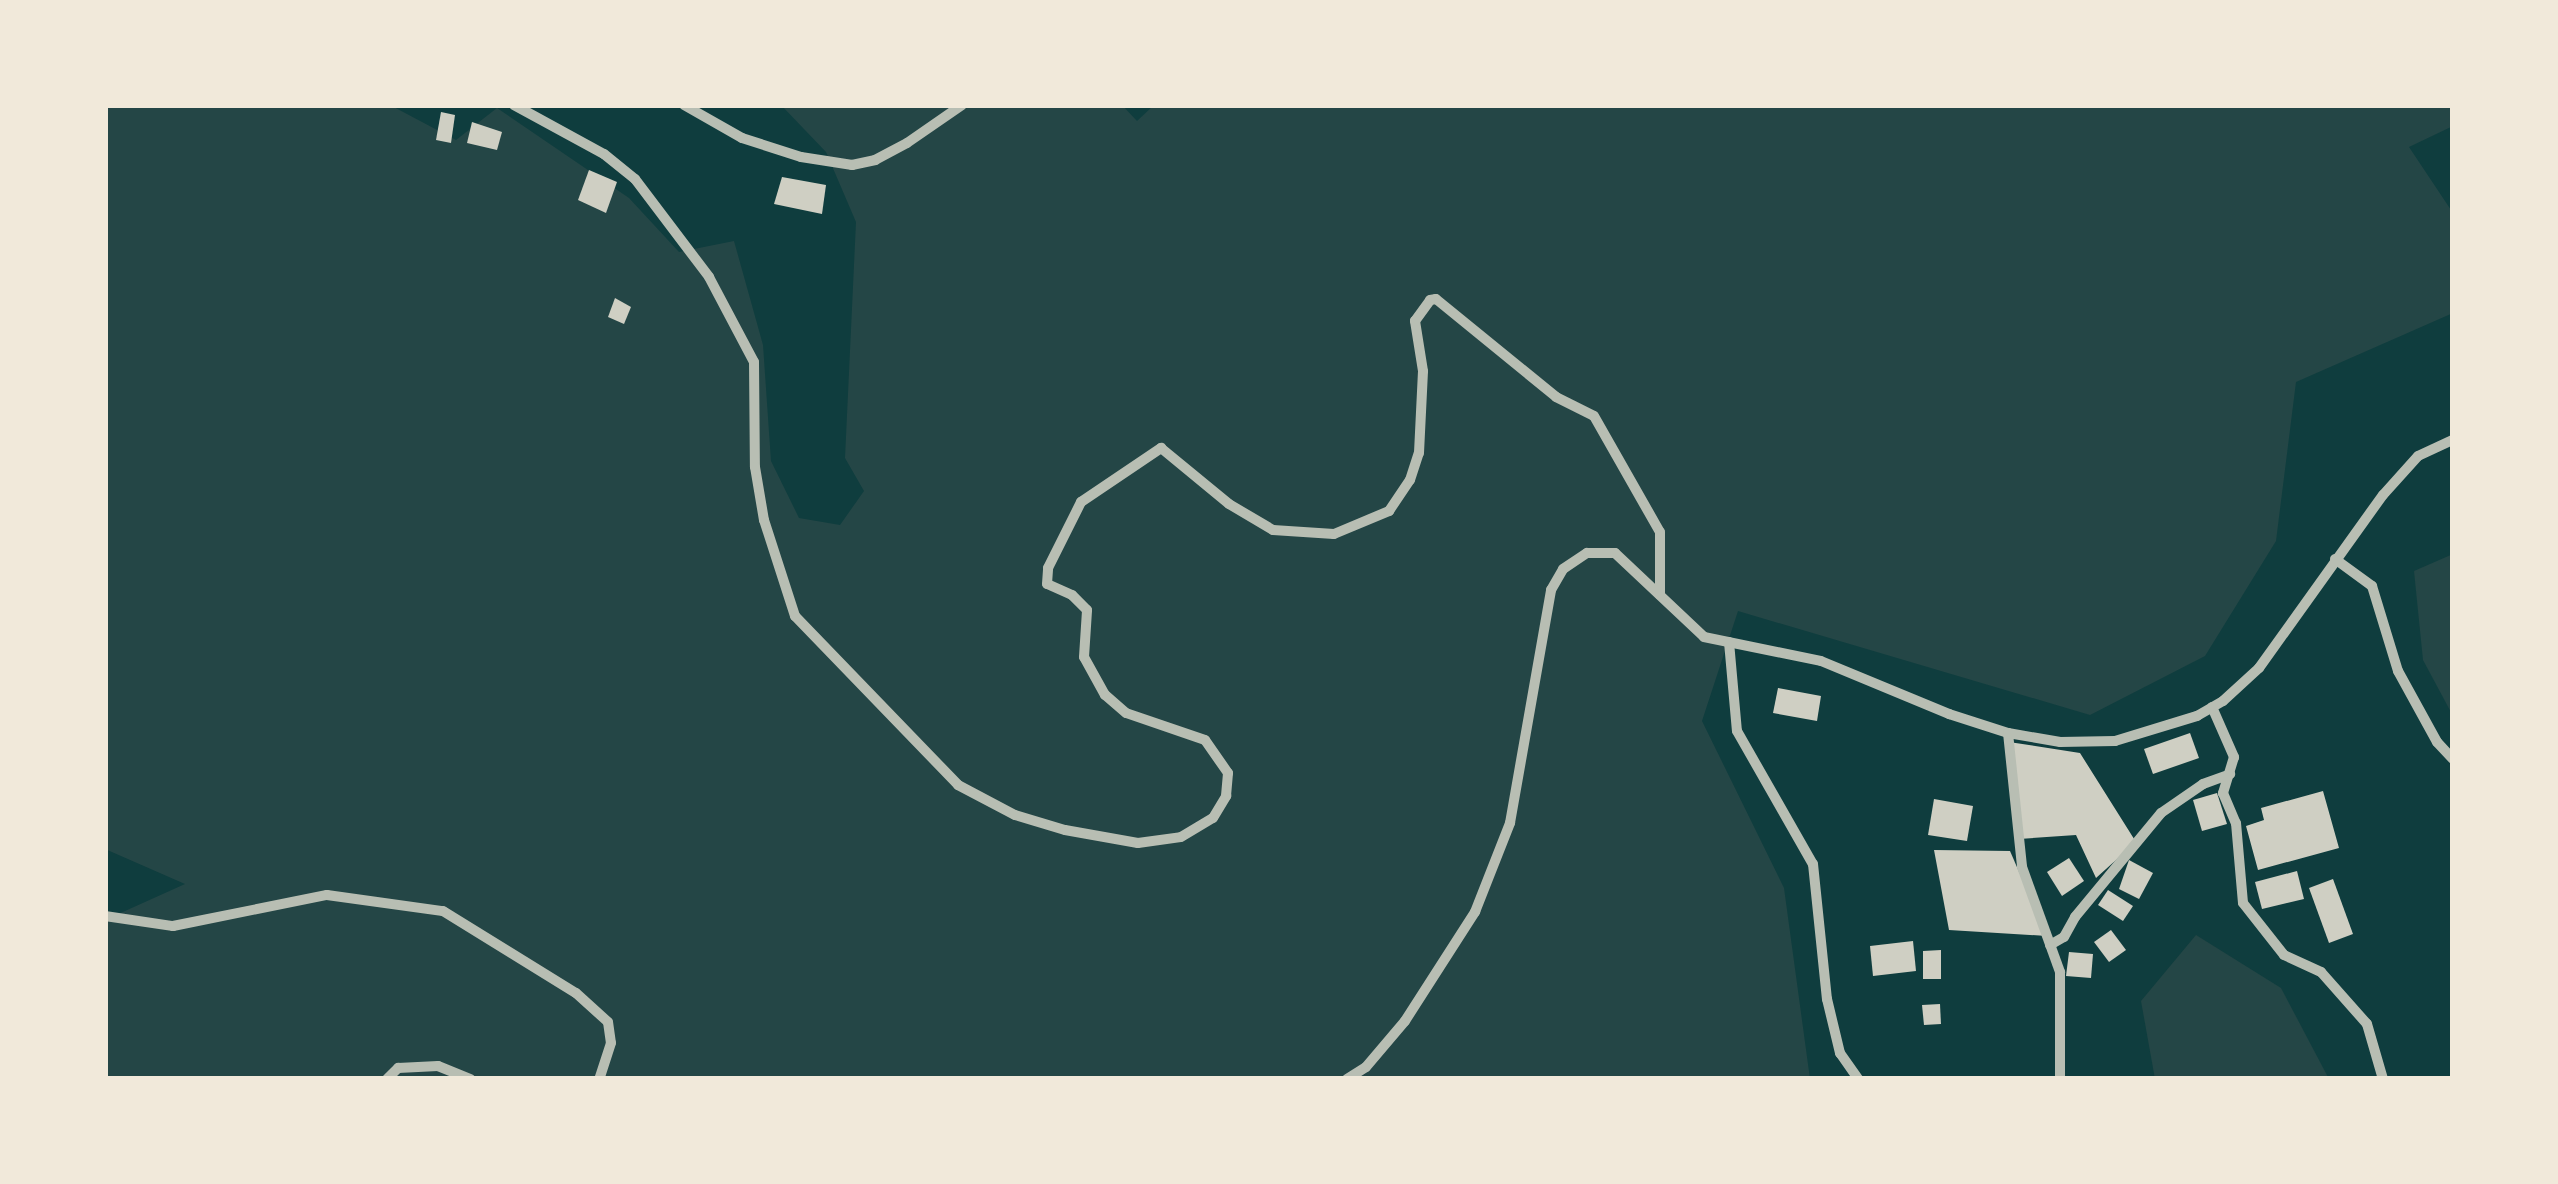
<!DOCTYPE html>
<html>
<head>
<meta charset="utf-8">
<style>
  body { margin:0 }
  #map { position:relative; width:2558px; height:1184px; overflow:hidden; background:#0f3d3e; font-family:Bitter,serif }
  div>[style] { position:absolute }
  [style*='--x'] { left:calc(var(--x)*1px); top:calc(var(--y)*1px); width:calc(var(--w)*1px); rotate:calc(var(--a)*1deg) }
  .green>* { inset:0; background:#244646 }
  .building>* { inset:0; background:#cfcfc3 }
  .minor>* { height:10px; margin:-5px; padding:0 5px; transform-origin:5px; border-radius:5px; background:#b8beb3 }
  span { translate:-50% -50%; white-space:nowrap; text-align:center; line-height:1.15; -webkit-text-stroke:10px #f1e9da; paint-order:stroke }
  .frame { position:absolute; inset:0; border:108px solid #f1e9da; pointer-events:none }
</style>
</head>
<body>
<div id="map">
  <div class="green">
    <i style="clip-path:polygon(105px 105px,390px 105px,456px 140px,497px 108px,629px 198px,679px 252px,734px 241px,763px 345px,771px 461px,799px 518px,840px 525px,864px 491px,845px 458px,856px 222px,826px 152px,781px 105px,1122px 105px,1137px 121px,1154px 105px,2453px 105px,2453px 126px,2409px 147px,2453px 213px,2453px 313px,2296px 382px,2276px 541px,2205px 656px,2090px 715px,1738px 611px,1702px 721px,1784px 888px,1810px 1079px,105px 1079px,105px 920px,185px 884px,105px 849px)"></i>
    <i style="clip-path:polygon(2453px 554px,2453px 716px,2423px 660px,2414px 571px)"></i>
    <i style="clip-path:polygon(2196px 935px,2281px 988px,2329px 1079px,2155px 1079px,2141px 1001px)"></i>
  </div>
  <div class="building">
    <i style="clip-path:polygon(441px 112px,455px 115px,451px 143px,436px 140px)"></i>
    <i style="clip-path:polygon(472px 122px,502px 132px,497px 150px,467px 143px)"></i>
    <i style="clip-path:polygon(589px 170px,617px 182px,606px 213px,578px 200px)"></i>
    <i style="clip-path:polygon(782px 177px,826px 185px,822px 214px,774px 204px)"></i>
    <i style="clip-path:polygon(615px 298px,631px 307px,624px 324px,608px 317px)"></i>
    <i style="clip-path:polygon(1778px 688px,1821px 696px,1817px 721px,1773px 713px)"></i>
    <i style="clip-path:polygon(2190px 733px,2199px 758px,2153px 774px,2144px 749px)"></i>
    <i style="clip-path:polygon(2009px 742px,2080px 753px,2136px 842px,2096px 878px,2076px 835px,2019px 839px)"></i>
    <i style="clip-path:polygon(2323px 791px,2339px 848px,2258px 870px,2246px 826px,2264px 820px,2261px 808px)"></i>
    <i style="clip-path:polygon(2217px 793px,2227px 824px,2202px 831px,2193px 800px)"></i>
    <i style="clip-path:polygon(1934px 799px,1973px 806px,1967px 841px,1928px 835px)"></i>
    <i style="clip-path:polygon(1934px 850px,2010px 851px,2047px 936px,1949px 930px)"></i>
    <i style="clip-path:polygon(2069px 858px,2084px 881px,2062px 896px,2047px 872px)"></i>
    <i style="clip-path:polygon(2129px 860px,2153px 873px,2139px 899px,2119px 889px)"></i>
    <i style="clip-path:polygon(2297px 871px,2304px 899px,2262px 909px,2255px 882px)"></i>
    <i style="clip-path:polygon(2333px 879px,2353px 934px,2329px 943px,2309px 888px)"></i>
    <i style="clip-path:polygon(2108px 890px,2133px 906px,2123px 921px,2098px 905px)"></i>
    <i style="clip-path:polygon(2111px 930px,2126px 950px,2109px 962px,2094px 942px)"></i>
    <i style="clip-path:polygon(1913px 941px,1916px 971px,1873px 976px,1870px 946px)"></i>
    <i style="clip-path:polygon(1941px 950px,1941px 979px,1923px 979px,1923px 951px)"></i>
    <i style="clip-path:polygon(2069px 952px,2093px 954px,2091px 978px,2066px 976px)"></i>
    <i style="clip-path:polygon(1940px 1004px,1941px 1024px,1924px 1025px,1922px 1005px)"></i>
  </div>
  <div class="minor">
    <i style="--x:514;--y:105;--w:102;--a:28.6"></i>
    <i style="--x:604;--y:154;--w:40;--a:39"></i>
    <i style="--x:635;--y:179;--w:123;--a:52.9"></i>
    <i style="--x:709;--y:277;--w:96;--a:62.1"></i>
    <i style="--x:754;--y:362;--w:105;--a:89.5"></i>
    <i style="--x:755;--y:467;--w:54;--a:80.4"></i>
    <i style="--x:764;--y:520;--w:101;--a:72.1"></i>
    <i style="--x:795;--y:616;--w:235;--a:46"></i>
    <i style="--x:958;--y:785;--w:64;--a:27.8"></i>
    <i style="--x:1015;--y:815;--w:52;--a:16.7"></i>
    <i style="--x:1065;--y:830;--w:74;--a:10.1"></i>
    <i style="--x:1138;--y:843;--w:43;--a:-7.9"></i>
    <i style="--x:1181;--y:837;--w:37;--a:-31"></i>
    <i style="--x:1213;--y:818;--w:26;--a:-59"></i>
    <i style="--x:1226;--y:796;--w:23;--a:-85"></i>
    <i style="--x:1228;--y:773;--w:40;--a:-124.9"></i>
    <i style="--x:1205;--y:740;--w:83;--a:-161.1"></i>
    <i style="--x:1126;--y:713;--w:28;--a:-139"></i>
    <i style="--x:1105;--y:695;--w:43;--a:-118.9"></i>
    <i style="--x:1084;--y:657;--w:47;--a:-86.3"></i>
    <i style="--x:1087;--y:610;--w:21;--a:-135"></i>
    <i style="--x:1072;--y:595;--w:27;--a:-156"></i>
    <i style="--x:1047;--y:584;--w:16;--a:-86"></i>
    <i style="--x:1048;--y:568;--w:74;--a:-63.4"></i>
    <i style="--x:1081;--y:502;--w:97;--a:-34"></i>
    <i style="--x:1161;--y:448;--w:88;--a:39.5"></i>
    <i style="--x:1229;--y:504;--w:51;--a:30.6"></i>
    <i style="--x:1273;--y:530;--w:61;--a:3.8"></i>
    <i style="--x:1334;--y:534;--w:60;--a:-22.7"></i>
    <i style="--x:1389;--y:511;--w:37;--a:-56"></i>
    <i style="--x:1410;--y:480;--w:28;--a:-72"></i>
    <i style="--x:1419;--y:453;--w:82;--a:-87.2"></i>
    <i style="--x:1423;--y:371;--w:51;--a:-99.1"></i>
    <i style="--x:1415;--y:321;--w:26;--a:-54"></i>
    <i style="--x:1430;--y:300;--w:6;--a:-9"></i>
    <i style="--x:1436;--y:299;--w:155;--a:39.2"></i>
    <i style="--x:1556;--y:397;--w:42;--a:26.6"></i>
    <i style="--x:1594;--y:416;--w:133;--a:60.4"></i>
    <i style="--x:1660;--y:532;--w:63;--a:90"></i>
    <i style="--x:684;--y:105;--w:67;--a:29.6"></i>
    <i style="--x:742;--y:138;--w:62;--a:17.9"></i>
    <i style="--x:801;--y:157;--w:52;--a:8.9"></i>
    <i style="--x:852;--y:165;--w:24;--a:-12"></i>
    <i style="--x:875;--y:160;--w:36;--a:-28"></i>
    <i style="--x:907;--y:143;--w:67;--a:-34.6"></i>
    <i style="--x:2335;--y:559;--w:46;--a:36.1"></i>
    <i style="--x:2372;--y:586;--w:89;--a:73"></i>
    <i style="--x:2398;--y:671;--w:81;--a:61.2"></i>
    <i style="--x:2437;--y:742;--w:23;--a:47"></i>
    <i style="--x:1729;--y:642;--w:89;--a:84.9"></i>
    <i style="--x:1737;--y:731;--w:153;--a:60.3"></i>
    <i style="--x:1813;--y:864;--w:136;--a:84.1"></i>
    <i style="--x:1827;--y:999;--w:56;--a:76.5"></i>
    <i style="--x:1840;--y:1053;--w:32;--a:55"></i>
    <i style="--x:2212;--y:707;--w:55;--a:66.3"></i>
    <i style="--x:2234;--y:757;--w:38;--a:107"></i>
    <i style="--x:2223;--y:793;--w:33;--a:67"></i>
    <i style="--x:2236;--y:823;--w:80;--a:85"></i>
    <i style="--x:2243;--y:903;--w:66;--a:51.7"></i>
    <i style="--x:2284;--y:955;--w:41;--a:24.7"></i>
    <i style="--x:2321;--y:972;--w:69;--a:48.5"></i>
    <i style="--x:2367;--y:1024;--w:57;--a:73.8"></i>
    <i style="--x:2008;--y:733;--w:135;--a:84"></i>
    <i style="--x:2022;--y:867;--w:112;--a:70.1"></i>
    <i style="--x:2060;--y:972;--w:107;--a:90"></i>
    <i style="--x:105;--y:916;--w:69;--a:8.4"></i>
    <i style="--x:173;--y:926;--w:157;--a:-11.4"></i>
    <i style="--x:327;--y:895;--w:117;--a:7.9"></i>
    <i style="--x:443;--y:911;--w:156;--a:31.7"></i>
    <i style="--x:576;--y:993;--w:43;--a:42.2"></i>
    <i style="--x:608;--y:1022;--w:21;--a:82"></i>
    <i style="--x:611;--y:1043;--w:38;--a:108"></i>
    <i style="--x:2050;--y:945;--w:16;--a:-30"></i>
    <i style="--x:2064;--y:937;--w:23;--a:-61"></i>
    <i style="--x:2075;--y:917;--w:135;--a:-50.4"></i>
    <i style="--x:2161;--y:813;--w:51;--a:-34.6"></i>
    <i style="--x:2203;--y:784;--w:29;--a:-20"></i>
    <i style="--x:387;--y:1079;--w:16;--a:-45"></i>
    <i style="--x:398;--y:1068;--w:40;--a:-2.9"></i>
    <i style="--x:438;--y:1066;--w:35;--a:22"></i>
    <i style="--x:1347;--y:1079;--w:22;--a:-32"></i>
    <i style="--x:1366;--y:1067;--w:60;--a:-49.7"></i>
    <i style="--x:1405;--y:1021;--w:130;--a:-57.3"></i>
    <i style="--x:1475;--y:912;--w:96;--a:-68.5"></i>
    <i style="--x:1510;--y:823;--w:237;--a:-80"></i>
    <i style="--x:1551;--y:590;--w:24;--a:-60"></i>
    <i style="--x:1563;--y:569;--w:29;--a:-34"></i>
    <i style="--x:1587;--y:553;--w:28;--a:0"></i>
    <i style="--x:1615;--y:553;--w:122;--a:43.3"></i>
    <i style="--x:1704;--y:637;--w:119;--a:11.6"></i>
    <i style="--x:1821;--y:661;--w:139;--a:22.5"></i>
    <i style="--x:1949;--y:714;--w:62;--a:17.9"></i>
    <i style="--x:2008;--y:733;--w:53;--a:9.8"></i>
    <i style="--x:2060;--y:742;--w:55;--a:-1"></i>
    <i style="--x:2115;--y:741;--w:86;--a:-17"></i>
    <i style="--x:2197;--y:716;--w:30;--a:-30"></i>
    <i style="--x:2223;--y:701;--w:49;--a:-42.5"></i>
    <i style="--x:2259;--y:668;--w:213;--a:-54.4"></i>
    <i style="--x:2383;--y:495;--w:52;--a:-48.1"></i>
    <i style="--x:2418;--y:456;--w:38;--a:-25"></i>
  </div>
  <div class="frame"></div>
</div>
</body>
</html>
